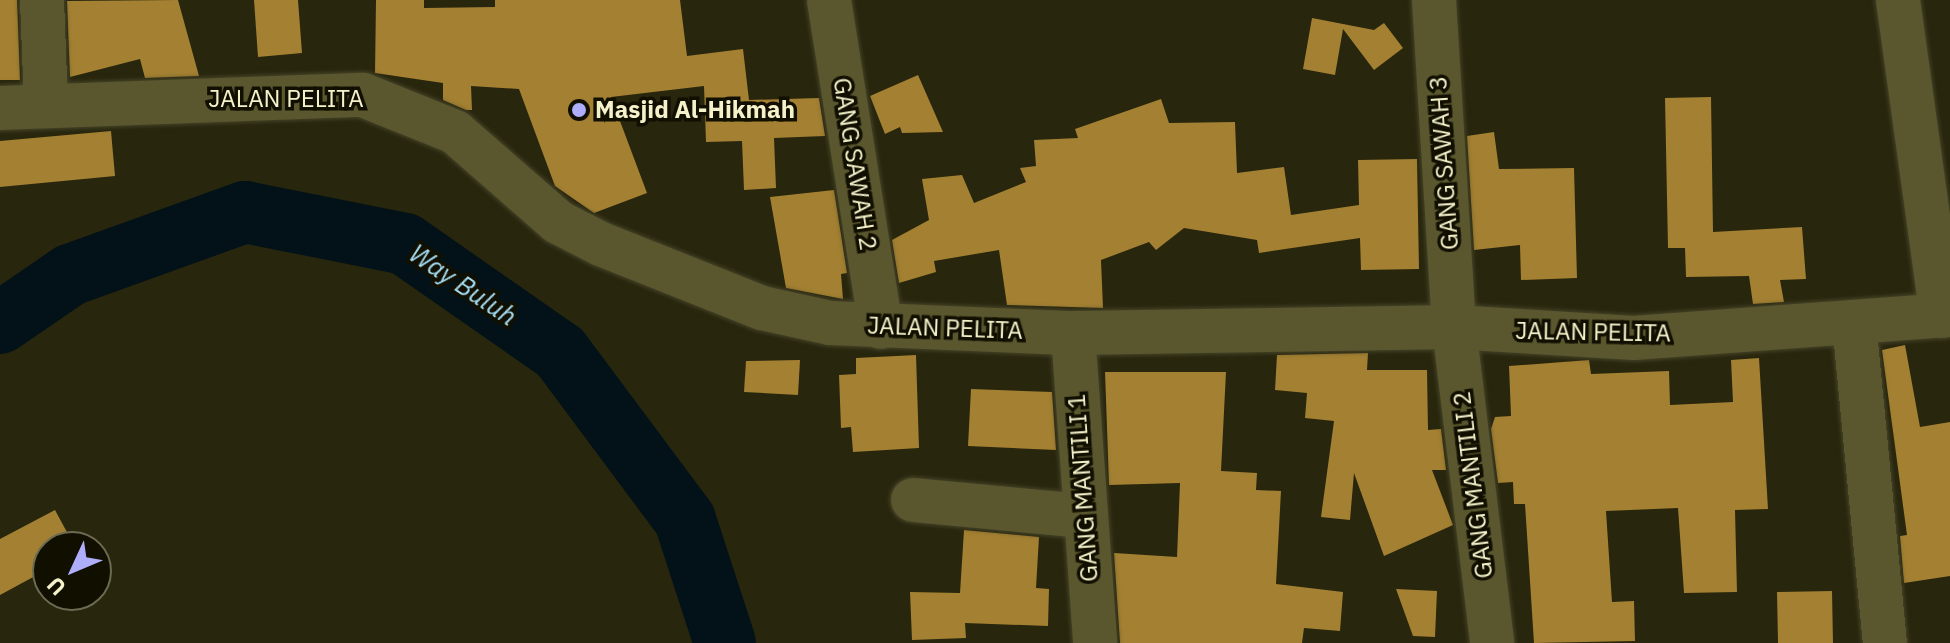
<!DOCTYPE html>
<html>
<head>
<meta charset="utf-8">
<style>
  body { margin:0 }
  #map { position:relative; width:1950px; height:643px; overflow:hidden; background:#28260d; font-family:"IBM Plex Sans",sans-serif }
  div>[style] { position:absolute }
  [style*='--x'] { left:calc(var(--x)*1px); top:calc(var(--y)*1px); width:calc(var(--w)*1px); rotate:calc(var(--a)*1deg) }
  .river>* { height:62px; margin:-31px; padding:0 31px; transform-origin:31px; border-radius:31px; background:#031218 }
  .building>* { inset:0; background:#a38032 }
  .roads { filter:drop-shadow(0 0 2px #454328) drop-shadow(0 0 2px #454328) }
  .minor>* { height:44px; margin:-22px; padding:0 22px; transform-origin:22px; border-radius:22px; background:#5a572f }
  .dots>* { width:22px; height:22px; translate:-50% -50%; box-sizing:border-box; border:4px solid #110f00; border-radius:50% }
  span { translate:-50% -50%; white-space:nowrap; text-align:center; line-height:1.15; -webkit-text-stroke:7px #110f00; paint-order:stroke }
  .street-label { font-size:24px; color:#f5f2cb }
  .poi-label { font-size:24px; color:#f5f2cb; font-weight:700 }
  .left { translate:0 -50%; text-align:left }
  .water-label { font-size:26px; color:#a5dcf2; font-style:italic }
  .north { position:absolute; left:32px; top:531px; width:80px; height:80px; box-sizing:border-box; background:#110f00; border:2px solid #6c6a51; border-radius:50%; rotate:226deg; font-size:22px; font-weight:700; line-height:32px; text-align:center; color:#f5f2cb }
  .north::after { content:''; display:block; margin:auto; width:28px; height:36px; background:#afaefa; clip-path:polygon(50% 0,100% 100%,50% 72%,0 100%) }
</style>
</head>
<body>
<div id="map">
  <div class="river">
    <i style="--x:0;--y:323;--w:85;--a:-34.4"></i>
    <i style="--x:70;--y:275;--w:186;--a:-19.8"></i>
    <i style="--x:245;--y:212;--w:163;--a:11.3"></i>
    <i style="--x:405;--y:244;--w:189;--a:34.9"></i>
    <i style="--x:560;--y:352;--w:209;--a:53.3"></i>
    <i style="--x:685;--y:520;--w:129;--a:72"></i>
  </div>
  <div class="building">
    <i style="clip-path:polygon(0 0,17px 0,20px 80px,0 80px)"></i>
    <i style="clip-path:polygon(178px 0,199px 76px,145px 78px,140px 59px,70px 77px,67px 1px)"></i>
    <i style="clip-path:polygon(254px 0,298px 0,302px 53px,258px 57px)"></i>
    <i style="clip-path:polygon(376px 0,424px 0,424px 8px,495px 7px,495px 0,680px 0,687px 56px,743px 49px,749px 100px,819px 98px,825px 136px,774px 138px,776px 188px,744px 190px,742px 141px,706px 142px,704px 86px,611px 97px,647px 193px,594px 213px,555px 186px,519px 89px,471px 86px,472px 110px,466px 110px,443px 100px,443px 83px,375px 73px)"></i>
    <i style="clip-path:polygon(1312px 18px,1374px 30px,1384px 23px,1403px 48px,1374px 70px,1343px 29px,1335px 75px,1303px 69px)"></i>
    <i style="clip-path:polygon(918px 75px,943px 132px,902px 133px,900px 127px,885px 134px,870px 96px)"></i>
    <i style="clip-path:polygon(1711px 97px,1713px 232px,1802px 227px,1806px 279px,1780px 280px,1784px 302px,1753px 304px,1749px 276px,1686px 277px,1685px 248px,1668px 248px,1665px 98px)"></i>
    <i style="clip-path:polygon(1161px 99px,1169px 123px,1235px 122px,1237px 173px,1284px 167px,1291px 215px,1359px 205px,1358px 160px,1417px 159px,1419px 269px,1361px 270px,1360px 238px,1259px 253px,1257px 240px,1184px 228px,1156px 250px,1149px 242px,1101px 260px,1103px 308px,1007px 305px,999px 250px,934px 261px,936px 272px,899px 283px,892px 240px,929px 220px,922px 179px,962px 175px,974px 203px,1026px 182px,1020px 168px,1036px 166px,1034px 140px,1078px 138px,1075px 129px)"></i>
    <i style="clip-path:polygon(111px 131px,115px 176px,0 187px,0 141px)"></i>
    <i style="clip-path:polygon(1494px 132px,1499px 169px,1574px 168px,1577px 278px,1521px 280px,1520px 245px,1474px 250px,1467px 136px)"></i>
    <i style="clip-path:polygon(834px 190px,847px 273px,841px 274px,843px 299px,786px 288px,770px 197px)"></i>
    <i style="clip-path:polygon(1905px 345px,1920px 427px,1950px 422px,1950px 576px,1904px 583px,1900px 536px,1907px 535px,1882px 350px)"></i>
    <i style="clip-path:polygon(1368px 353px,1367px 370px,1427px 370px,1428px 430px,1441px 429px,1446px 470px,1432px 470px,1453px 525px,1384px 556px,1354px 473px,1350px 520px,1321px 517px,1334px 421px,1305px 418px,1307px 393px,1275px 390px,1277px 355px)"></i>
    <i style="clip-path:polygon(916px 355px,919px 448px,853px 452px,851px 427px,841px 428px,839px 375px,856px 374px,856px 358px)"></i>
    <i style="clip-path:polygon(1759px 358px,1768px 509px,1735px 510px,1737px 592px,1684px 593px,1678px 508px,1606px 511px,1612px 602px,1634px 601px,1635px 641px,1534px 643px,1525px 504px,1514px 504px,1513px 482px,1498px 483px,1491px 429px,1495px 417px,1511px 416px,1509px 366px,1589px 360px,1591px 374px,1669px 371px,1670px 405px,1733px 402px,1731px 360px)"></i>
    <i style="clip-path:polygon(800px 360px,798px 395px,744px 392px,746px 361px)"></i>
    <i style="clip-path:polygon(1105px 372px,1226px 372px,1221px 471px,1257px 473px,1256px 490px,1281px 491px,1276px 584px,1343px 592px,1340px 631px,1304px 628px,1302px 643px,1120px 643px,1114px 553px,1177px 557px,1180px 483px,1109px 485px)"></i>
    <i style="clip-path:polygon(971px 389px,1052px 392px,1056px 450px,968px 446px)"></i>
    <i style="clip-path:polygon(55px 510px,75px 547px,48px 547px,48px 569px,0 595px,0 539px)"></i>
    <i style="clip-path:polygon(964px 530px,1039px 537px,1036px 588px,1049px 589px,1048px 626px,965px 623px,966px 638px,912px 640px,910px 592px,960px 593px)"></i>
    <i style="clip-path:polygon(1396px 589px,1437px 591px,1435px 637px,1413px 636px)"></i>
    <i style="clip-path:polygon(1832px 591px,1833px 643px,1778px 643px,1777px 592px)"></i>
  </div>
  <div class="roads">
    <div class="minor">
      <i style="--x:42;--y:0;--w:104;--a:87.8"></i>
      <i style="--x:829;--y:0;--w:331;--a:81"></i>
      <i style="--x:1434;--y:0;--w:328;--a:86.5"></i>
      <i style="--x:1454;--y:327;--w:318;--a:83.1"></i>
      <i style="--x:1898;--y:0;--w:319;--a:82.1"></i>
      <i style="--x:0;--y:108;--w:363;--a:-2.1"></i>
      <i style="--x:363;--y:95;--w:99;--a:21.9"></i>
      <i style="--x:455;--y:132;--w:137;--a:41.1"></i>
      <i style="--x:558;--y:222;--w:48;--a:27.1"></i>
      <i style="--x:601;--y:244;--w:173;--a:21.7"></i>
      <i style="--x:762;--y:308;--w:70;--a:12.4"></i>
      <i style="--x:830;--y:323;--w:243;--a:2.4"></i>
      <i style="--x:1073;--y:333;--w:381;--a:-0.9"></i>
      <i style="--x:1454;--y:327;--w:180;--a:3.5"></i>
      <i style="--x:1634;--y:338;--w:317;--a:-4.2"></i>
      <i style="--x:1854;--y:322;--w:322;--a:84.5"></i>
      <i style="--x:1073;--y:333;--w:311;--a:85.9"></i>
      <i style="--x:913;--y:500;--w:171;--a:5.4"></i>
    </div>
  </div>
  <div class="dots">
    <i style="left:579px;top:110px;background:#afaefa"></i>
  </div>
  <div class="street-label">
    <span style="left:286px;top:99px">JALAN PELITA</span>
    <span style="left:1444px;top:163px;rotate:-94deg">GANG SAWAH 3</span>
    <span style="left:855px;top:164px;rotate:81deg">GANG SAWAH 2</span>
    <span style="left:945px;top:328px;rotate:2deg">JALAN PELITA</span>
    <span style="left:1593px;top:332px;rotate:1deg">JALAN PELITA</span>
    <span style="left:1473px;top:485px;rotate:-97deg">GANG MANTILI 2</span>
    <span style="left:1083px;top:488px;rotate:-94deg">GANG MANTILI 1</span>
  </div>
  <div class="poi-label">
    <span class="left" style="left:595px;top:110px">Masjid Al-Hikmah</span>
  </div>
  <div class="water-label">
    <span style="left:463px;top:285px;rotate:34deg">Way Buluh</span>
  </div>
  <div class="north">U</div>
</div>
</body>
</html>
